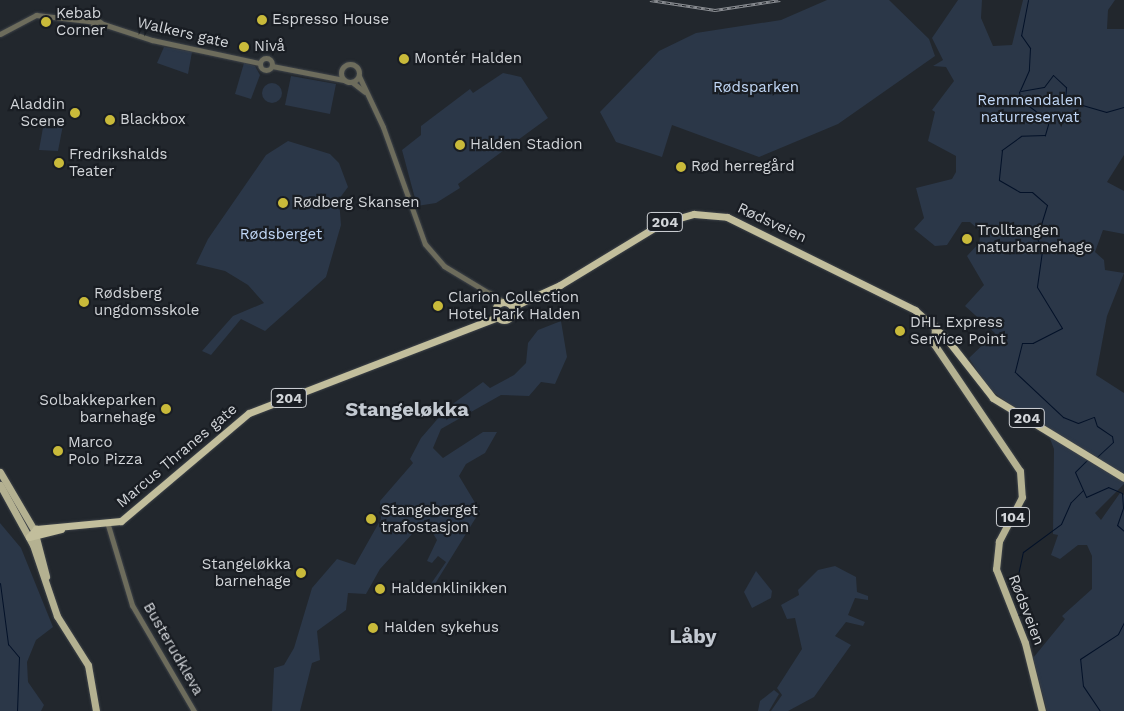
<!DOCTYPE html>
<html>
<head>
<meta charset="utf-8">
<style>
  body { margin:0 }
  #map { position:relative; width:1124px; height:711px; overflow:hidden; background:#22272d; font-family:"Work Sans",sans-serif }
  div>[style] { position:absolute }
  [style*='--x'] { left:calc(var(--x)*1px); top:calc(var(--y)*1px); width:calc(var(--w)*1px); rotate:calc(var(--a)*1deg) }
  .green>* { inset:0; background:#2b3748 }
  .round { border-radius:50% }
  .stream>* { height:1px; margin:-0.5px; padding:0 0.5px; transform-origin:0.5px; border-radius:0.5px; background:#031128 }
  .roads { filter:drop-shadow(0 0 1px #3e4349) drop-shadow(0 0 1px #3e4349) }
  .tertiary>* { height:5px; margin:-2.5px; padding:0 2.5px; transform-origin:2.5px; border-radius:2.5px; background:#6d6c5c }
  .tertiary>.ring { margin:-2.5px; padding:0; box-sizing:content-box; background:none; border:5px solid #6d6c5c; border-radius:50% }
  .primary>* { height:7px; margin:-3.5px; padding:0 3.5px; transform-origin:3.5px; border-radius:3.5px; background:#b4b191 }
  .trunk>* { height:7px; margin:-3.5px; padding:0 3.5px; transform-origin:3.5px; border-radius:3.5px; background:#c2be9c }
  .trunk>.ring { margin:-3.5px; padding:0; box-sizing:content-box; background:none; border:7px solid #c2be9c; border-radius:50% }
  .rail>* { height:3px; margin-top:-1.5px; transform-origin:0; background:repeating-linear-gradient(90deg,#191d23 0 4px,#8d9095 0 8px); box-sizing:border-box; border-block:1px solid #8d9095 }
  .dots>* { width:14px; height:14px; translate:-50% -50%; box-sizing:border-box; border:2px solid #191d23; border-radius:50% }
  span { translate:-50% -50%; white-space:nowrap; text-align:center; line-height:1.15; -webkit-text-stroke:4.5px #191d23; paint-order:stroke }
  .shield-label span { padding:1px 4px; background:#191d23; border:1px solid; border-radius:4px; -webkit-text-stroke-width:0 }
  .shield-label { font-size:14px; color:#d2d5d9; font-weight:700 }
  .poi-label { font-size:15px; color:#d2d5d9 }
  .left { translate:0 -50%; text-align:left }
  .right { translate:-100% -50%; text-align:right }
  .street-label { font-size:15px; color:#d2d5d9 }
  .park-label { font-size:15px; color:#c2d8f7 }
  .district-label { font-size:20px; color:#c3c9d1; font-weight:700 }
</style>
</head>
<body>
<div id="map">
  <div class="green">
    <i style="clip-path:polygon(827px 0,889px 0,929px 39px,935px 56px,838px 124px,759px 157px,672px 125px,662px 157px,616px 142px,600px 112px,659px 51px,696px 33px,781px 20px)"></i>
    <i style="clip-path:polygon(958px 0,982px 0,981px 18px,993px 46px,1012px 45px,1023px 0,1115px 0,1108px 10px,1107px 29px,1124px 29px,1124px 155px,1107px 182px,1124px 191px,1124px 234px,1103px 230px,1095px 252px,1104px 260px,1105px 270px,1124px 273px,1107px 316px,1096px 375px,1124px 393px,1124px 484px,1095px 513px,1101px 520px,1120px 493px,1124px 495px,1124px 711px,1047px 711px,1033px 658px,1065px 619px,1062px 616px,1092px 589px,1092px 556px,1087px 545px,1078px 545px,1060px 559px,1051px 555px,1058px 535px,1053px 534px,1054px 449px,1047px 431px,989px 389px,969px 358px,995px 333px,965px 306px,984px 285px,967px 256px,979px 243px,981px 232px,970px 222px,962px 222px,947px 245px,935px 246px,914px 229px,924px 218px,916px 188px,952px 179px,956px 172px,956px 156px,928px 141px,935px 112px,932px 110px,954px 81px,946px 67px,933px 66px,943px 60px,932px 38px)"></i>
    <i style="clip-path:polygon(164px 47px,192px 52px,188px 74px,157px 63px)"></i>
    <i style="clip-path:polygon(244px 63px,255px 66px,260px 75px,251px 99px,235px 94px)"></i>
    <i style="clip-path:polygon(503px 73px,521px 77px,548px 118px,458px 184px,460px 188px,436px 203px,417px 206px,402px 150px,421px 135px,421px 126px,470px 89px,473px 93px)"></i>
    <i style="clip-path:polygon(291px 76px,336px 84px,330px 114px,285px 105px)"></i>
    <i class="round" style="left:262px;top:83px;width:20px;height:20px"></i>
    <i style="clip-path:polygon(44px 122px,63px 125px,58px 151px,39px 150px)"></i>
    <i style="clip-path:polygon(288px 141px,330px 154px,339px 163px,348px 187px,339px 199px,341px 225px,326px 277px,265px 331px,241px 319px,211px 355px,202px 351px,233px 316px,264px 303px,248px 285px,225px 271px,196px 264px,208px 239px,266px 155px)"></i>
    <i style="clip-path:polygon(561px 321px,567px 357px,555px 384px,541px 382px,529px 396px,501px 395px,441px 429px,433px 448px,443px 458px,483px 432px,497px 432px,485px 453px,466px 464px,459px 476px,480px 511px,430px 592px,426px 591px,446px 562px,438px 556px,432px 563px,427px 561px,437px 540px,425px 520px,380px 569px,366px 594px,348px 593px,346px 610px,317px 631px,320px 660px,312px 663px,300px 711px,272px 711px,274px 668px,284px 665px,294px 648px,312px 588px,337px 559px,355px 565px,381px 519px,380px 501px,413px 463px,410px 459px,421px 438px,447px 408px,483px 382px,490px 388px,514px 375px,526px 363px,528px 343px,538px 330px)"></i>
    <i style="clip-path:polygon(0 523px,21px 548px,53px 627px,36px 640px,27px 662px,28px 682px,44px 705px,41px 711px,0 711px)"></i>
    <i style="clip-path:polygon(835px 566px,856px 577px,857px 592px,868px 596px,868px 600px,855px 598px,848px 615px,865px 622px,863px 626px,846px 622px,835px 636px,851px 645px,814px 697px,788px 711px,771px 711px,782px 695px,777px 688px,802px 649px,795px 618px,787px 619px,781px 605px,799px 595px,798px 590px,818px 570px)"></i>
    <i style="clip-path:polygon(756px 571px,772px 591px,771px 598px,752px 608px,744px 592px)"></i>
    <i style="clip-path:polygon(774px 690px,779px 694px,769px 711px,758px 711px,760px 701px)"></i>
  </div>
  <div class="stream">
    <i style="--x:1028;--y:0;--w:36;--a:101"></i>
    <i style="--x:1021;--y:35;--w:16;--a:55"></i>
    <i style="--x:1030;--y:48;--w:22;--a:93"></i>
    <i style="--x:1029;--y:70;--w:24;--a:114"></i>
    <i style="--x:1019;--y:92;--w:8;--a:76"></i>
    <i style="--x:1021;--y:100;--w:35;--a:37"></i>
    <i style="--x:1049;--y:121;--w:15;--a:106"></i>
    <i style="--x:1045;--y:135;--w:24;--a:178"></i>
    <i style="--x:1021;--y:136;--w:24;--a:144"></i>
    <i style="--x:1002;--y:150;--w:30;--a:96"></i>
    <i style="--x:999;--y:180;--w:24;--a:30"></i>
    <i style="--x:1020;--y:192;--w:12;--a:0"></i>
    <i style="--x:1032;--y:192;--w:20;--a:41"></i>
    <i style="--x:1047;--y:205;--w:34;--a:107"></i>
    <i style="--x:1037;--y:238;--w:14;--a:69"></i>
    <i style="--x:1042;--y:251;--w:36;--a:98"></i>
    <i style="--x:1037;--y:287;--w:48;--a:58.6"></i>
    <i style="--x:1062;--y:328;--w:33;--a:153"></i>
    <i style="--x:1033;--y:343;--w:11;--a:180"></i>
    <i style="--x:1022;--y:343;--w:30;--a:104"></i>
    <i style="--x:1015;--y:372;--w:66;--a:43.2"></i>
    <i style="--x:1063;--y:417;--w:16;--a:22"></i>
    <i style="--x:1078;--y:423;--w:17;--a:-21"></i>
    <i style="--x:1094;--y:417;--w:9;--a:72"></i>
    <i style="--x:1097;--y:426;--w:18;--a:34"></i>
    <i style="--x:1112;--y:436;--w:6;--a:81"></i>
    <i style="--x:1113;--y:442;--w:22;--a:137"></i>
    <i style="--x:1021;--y:91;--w:23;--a:-10"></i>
    <i style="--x:1044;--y:87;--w:15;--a:-53"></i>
    <i style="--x:1053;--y:75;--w:18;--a:43"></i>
    <i style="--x:1066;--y:87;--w:13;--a:94"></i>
    <i style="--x:1065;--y:100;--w:43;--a:16.3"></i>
    <i style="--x:1106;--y:112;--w:19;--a:-16"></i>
    <i style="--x:1088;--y:459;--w:18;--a:135"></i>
    <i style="--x:1075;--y:472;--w:27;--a:66"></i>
    <i style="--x:1086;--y:497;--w:24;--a:-24"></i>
    <i style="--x:1108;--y:487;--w:15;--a:23"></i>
    <i style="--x:1122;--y:493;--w:15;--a:86"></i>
    <i style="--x:1123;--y:508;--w:18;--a:109"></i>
    <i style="--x:1117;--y:525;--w:9;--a:41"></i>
    <i style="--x:0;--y:583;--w:62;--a:82.5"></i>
    <i style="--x:8;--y:644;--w:17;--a:50"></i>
    <i style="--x:19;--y:657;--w:54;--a:92.1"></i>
    <i style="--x:1019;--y:599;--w:11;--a:-112"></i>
    <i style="--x:1015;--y:589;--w:38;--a:-78"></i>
    <i style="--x:1023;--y:552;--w:47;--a:-36.4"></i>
    <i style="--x:1061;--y:524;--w:24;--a:-66"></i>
    <i style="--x:1071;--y:502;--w:17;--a:-45"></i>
    <i style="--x:1100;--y:711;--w:30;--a:-124"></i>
    <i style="--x:1083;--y:686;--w:27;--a:-96"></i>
    <i style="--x:1080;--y:659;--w:45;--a:-33.3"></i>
    <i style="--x:1118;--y:634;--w:13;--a:-63"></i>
  </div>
  <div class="roads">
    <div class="tertiary">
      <i class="ring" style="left:93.5px;top:21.5px;width:4px;height:4px"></i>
      <i style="--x:100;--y:23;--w:55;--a:18.1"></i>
      <i style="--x:152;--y:40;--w:109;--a:12.1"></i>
      <i style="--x:0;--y:34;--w:41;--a:-27.8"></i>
      <i style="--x:36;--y:15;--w:61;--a:6.5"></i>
      <i class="ring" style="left:260px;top:58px;width:7px;height:7px"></i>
      <i class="ring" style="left:341px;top:64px;width:13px;height:13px"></i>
      <i style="--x:272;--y:66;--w:73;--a:11"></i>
      <i style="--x:359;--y:76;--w:56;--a:64.8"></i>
      <i style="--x:383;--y:127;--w:124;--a:70.3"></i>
      <i style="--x:425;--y:244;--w:29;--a:49"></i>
      <i style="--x:444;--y:266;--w:52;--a:31"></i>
      <i style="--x:489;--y:293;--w:14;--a:56"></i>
      <i style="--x:352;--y:82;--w:16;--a:38"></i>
      <i style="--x:490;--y:293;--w:17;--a:33"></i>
      <i style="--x:108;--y:525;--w:84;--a:73.3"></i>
      <i style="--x:132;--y:605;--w:123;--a:59.7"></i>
    </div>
    <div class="primary">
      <i style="--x:935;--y:326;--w:18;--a:93"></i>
      <i style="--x:934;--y:344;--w:153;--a:55.9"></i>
      <i style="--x:1020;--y:471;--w:26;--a:86"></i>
      <i style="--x:1022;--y:497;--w:50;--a:117.6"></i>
      <i style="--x:999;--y:541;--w:28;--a:96"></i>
      <i style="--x:996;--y:569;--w:79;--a:68.6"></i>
      <i style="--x:1025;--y:643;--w:70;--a:76"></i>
      <i style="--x:0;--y:472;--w:67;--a:59.6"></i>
      <i style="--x:34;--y:530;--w:48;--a:75.4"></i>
      <i style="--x:0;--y:485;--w:68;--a:61.2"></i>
      <i style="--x:33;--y:545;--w:75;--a:71.3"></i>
      <i style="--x:57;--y:616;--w:58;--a:57.7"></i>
      <i style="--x:88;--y:665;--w:47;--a:80.1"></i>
    </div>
    <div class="trunk">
      <i class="ring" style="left:495px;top:302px;width:11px;height:11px"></i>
      <i style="--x:512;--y:307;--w:53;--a:-24.6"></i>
      <i style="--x:560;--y:285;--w:119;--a:-31.3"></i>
      <i style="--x:662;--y:223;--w:33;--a:-16"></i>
      <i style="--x:694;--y:214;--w:33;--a:5"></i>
      <i style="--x:727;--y:217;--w:210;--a:26.3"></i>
      <i style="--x:915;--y:310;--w:42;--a:42.1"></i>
      <i style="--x:946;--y:338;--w:76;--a:51.9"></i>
      <i style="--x:993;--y:398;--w:153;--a:31.4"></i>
      <i style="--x:29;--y:537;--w:11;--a:-49"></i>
      <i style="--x:36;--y:529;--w:85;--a:-5.4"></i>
      <i style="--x:121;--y:521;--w:167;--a:-40.2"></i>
      <i style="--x:249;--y:413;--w:267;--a:-21.1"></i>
      <i style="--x:29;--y:537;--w:33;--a:-14"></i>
    </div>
  </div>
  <div class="rail">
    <i style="--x:650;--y:0;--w:66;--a:8.7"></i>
    <i style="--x:715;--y:10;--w:66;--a:-8.7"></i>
  </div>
  <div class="dots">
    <i style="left:262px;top:20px;background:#c9ba3a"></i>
    <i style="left:46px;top:22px;background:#c9ba3a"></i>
    <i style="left:244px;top:47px;background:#c9ba3a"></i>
    <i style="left:404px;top:59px;background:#c9ba3a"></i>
    <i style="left:75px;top:113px;background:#c9ba3a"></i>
    <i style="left:110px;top:120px;background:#c9ba3a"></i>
    <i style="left:460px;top:145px;background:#c9ba3a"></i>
    <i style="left:59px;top:163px;background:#c9ba3a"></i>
    <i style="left:681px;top:167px;background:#c9ba3a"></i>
    <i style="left:283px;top:203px;background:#c9ba3a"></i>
    <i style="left:967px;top:239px;background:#c9ba3a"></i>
    <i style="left:84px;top:302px;background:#c9ba3a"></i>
    <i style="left:438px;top:306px;background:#c9ba3a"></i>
    <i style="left:900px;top:331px;background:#c9ba3a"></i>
    <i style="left:166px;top:409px;background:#c9ba3a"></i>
    <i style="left:58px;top:451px;background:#c9ba3a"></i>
    <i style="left:371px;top:519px;background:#c9ba3a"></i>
    <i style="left:301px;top:573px;background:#c9ba3a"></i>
    <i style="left:380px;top:589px;background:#c9ba3a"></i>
    <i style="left:373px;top:628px;background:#c9ba3a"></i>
  </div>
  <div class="shield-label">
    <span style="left:665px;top:222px">204</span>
    <span style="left:289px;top:398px">204</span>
    <span style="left:1027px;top:418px">204</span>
    <span style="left:1013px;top:517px">104</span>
  </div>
  <div class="poi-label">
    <span class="left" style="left:56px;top:22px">Kebab<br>Corner</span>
    <span class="left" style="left:272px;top:20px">Espresso House</span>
    <span class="left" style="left:254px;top:47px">Nivå</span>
    <span class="left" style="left:414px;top:59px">Montér Halden</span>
    <span class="right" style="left:65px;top:113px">Aladdin<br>Scene</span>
    <span class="left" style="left:120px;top:120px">Blackbox</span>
    <span class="left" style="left:470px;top:145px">Halden Stadion</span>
    <span class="left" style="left:69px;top:163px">Fredrikshalds<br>Teater</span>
    <span class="left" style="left:691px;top:167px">Rød herregård</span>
    <span class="left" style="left:293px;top:203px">Rødberg Skansen</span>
    <span class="left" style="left:977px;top:239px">Trolltangen<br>naturbarnehage</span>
    <span class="left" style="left:94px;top:302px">Rødsberg<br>ungdomsskole</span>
    <span class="left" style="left:448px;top:306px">Clarion Collection<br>Hotel Park Halden</span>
    <span class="left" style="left:910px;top:331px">DHL Express<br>Service Point</span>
    <span class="right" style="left:156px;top:409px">Solbakkeparken<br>barnehage</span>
    <span class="left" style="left:68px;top:451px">Marco<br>Polo Pizza</span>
    <span class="left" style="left:381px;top:519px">Stangeberget<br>trafostasjon</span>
    <span class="right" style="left:291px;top:573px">Stangeløkka<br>barnehage</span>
    <span class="left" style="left:391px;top:589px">Haldenklinikken</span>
    <span class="left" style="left:384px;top:628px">Halden sykehus</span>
  </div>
  <div class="street-label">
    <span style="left:183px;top:33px;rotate:13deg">Walkers gate</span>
    <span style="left:772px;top:223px;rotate:25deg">Rødsveien</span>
    <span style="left:177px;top:456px;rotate:-40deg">Marcus Thranes gate</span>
    <span style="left:1026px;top:610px;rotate:69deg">Rødsveien</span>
    <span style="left:173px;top:649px;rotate:60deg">Busterudkleva</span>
  </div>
  <div class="park-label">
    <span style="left:756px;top:88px">Rødsparken</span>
    <span style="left:1030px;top:109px">Remmendalen<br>naturreservat</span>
    <span style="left:281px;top:235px">Rødsberget</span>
  </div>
  <div class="district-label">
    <span style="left:407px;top:409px">Stangeløkka</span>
    <span style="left:693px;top:636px">Låby</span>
  </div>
</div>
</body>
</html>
